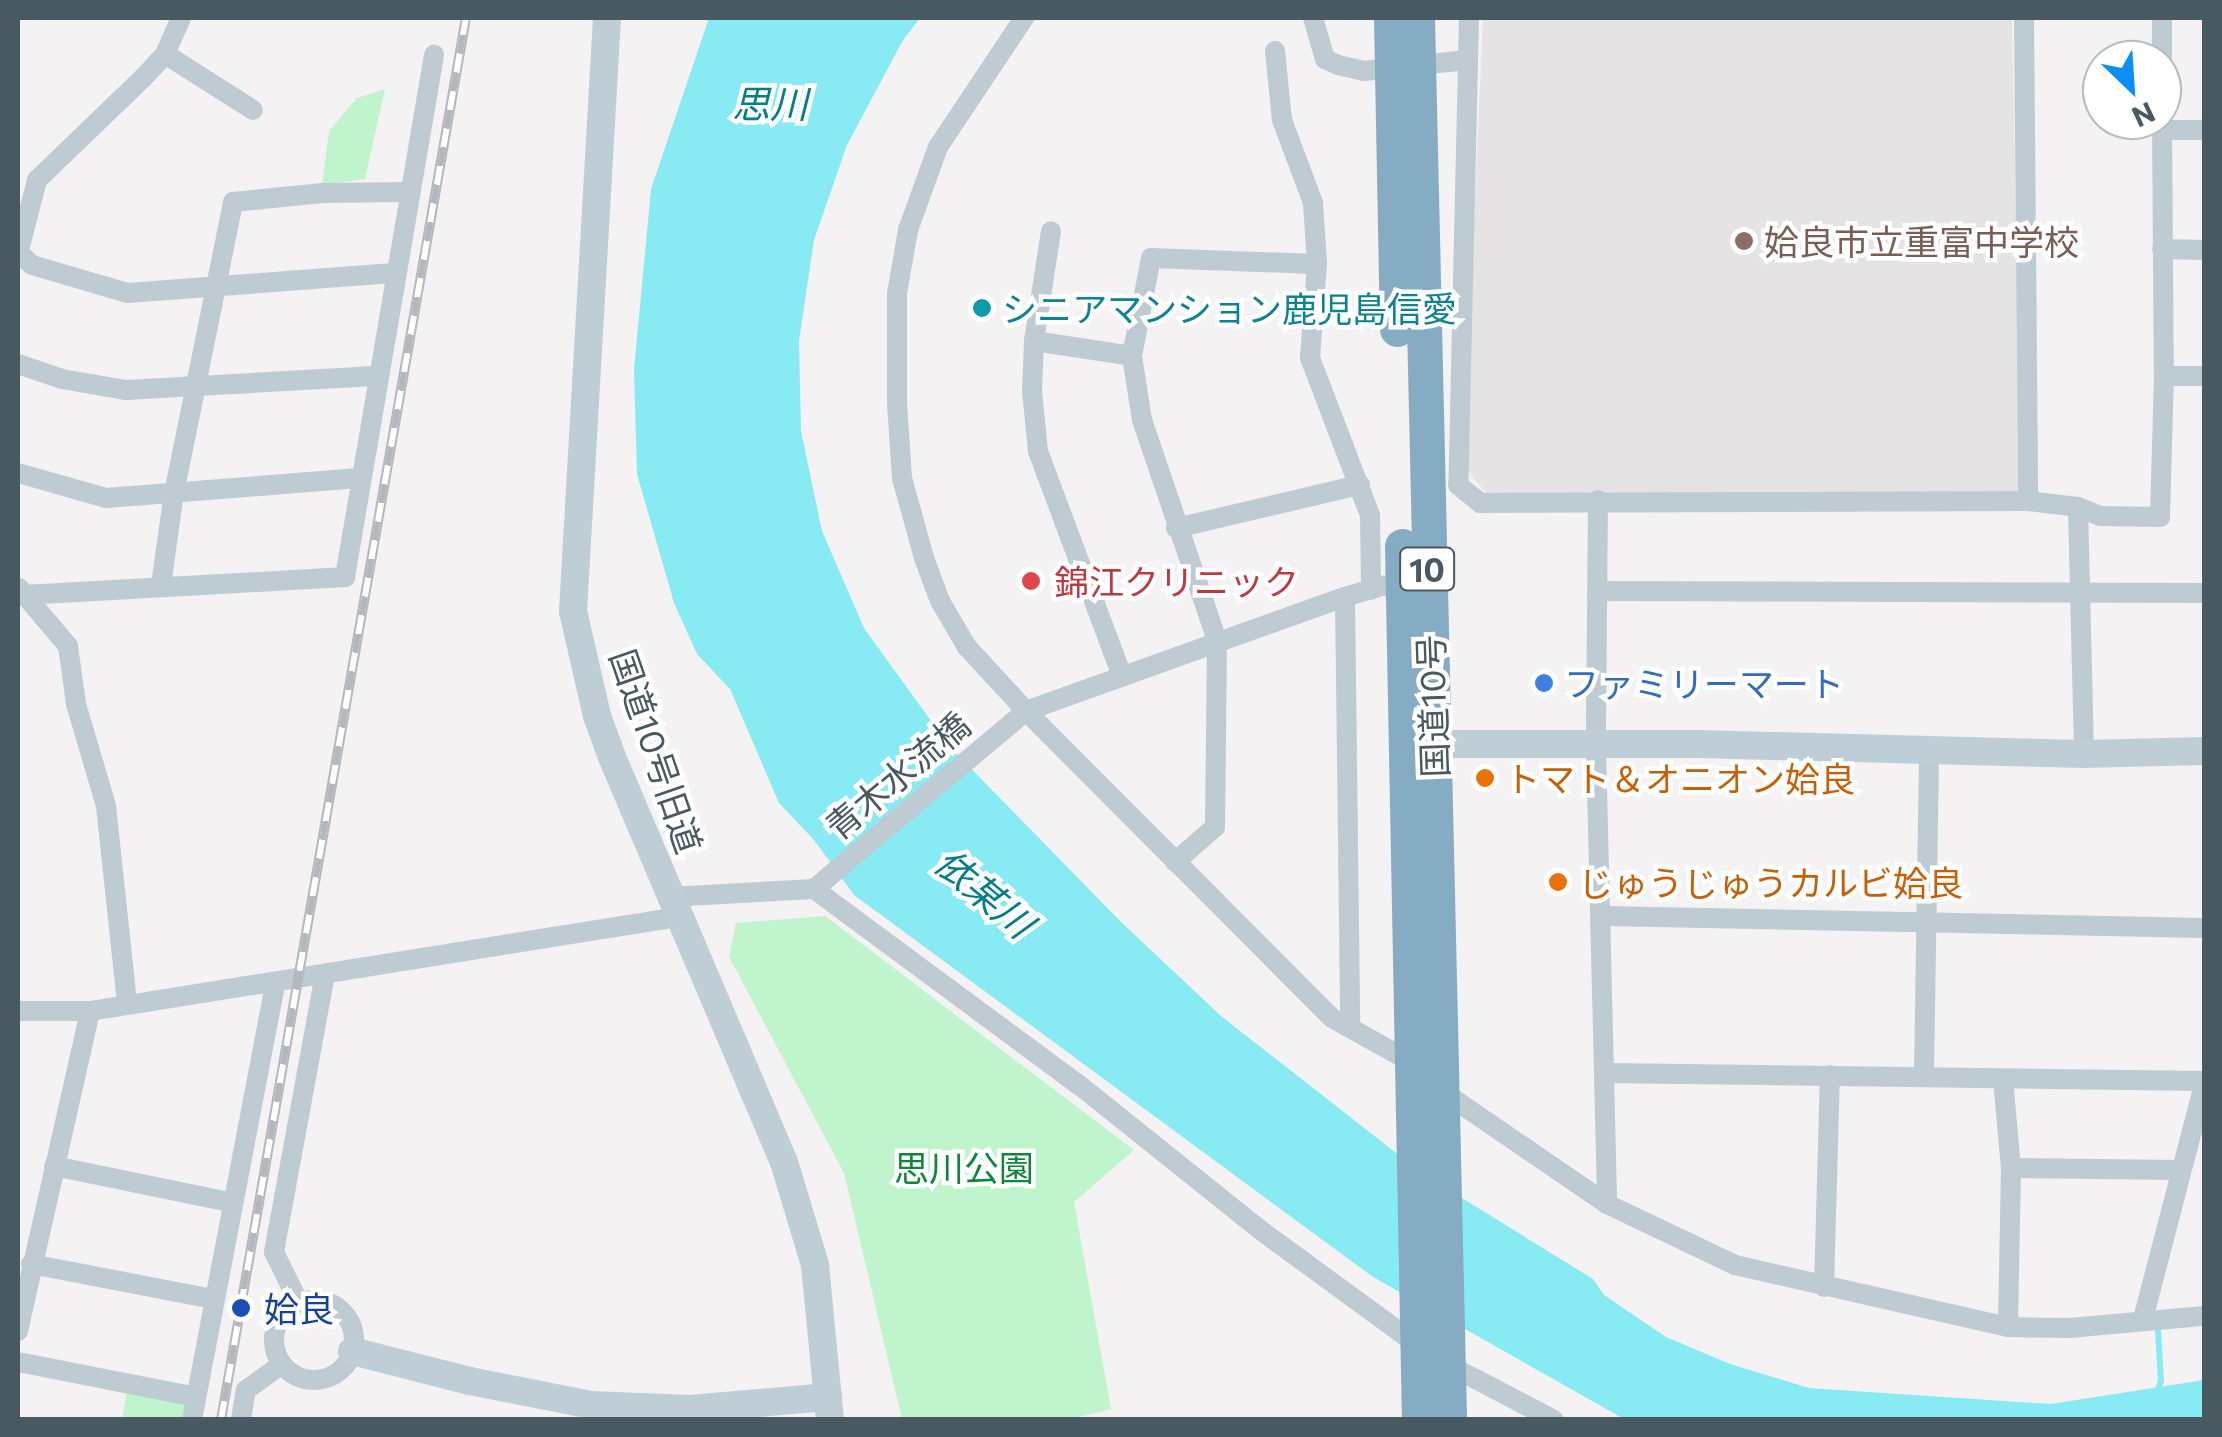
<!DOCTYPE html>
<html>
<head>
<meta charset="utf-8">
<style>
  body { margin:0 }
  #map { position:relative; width:2222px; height:1437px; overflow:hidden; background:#f4f2f2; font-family:Commissioner,"Noto Sans JP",sans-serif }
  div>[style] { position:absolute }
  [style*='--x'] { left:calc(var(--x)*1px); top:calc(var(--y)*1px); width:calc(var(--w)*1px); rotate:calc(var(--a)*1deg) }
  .education>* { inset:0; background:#e5e3e4 }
  .green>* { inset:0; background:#bff4cd }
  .water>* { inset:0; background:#88ebf4 }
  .stream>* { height:6px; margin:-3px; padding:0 3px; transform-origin:3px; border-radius:3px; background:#88ebf4 }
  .street>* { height:20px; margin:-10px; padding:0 10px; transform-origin:10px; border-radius:10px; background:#bfcbd2 }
  .street>.ring { margin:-10px; padding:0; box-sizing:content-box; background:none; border:20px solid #bfcbd2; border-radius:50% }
  .secondary>* { height:28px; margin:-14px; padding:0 14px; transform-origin:14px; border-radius:14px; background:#bfcdd7 }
  .highway>* { height:35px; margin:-17.5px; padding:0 17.5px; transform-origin:17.5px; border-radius:17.5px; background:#86acc4 }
  .rail>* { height:10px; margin-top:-5px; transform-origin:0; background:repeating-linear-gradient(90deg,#fff 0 19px,#b4b8bd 0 38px); box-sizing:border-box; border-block:2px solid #b4b8bd }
  .dots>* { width:28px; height:28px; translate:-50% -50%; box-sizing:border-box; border:5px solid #fff; border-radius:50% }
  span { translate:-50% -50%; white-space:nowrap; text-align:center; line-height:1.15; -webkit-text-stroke:9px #fff; paint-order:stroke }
  .shield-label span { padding:2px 8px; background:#fff; border:2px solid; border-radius:8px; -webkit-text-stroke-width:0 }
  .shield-label { font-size:32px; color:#485961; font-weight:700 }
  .education-label { font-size:35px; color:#785e54 }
  .left { translate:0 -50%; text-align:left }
  .culture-label { font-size:35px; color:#0d838f }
  .health-label { font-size:35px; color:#be3a42 }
  .shop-label { font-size:35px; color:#366cbe }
  .street-label { font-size:35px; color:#485961 }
  .food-label { font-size:35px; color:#c56008 }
  .park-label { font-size:35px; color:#10863c }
  .transit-label { font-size:35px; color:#164399 }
  .water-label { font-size:38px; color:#057e89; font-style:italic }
  .frame { position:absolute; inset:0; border:20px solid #485961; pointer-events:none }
  .north { position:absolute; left:2082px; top:40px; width:100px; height:100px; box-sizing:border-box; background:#fff; border:2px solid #b6bdc0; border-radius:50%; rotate:155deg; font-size:28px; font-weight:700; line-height:40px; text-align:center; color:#485961 }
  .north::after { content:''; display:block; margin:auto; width:35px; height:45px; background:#0b8ff5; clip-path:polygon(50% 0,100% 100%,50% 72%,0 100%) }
</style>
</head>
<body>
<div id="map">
  <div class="education">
    <i style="clip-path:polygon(1483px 18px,2012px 18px,2021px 495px,1487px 494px,1463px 465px)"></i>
  </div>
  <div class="green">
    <i style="clip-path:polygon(385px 89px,365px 179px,322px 185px,329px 131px,357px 98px)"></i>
    <i style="clip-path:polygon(825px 916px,1134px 1150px,1074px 1202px,1111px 1409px,1067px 1420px,902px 1419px,844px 1173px,729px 957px,736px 923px)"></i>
    <i style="clip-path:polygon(127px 1391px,182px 1399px,188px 1408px,186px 1419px,122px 1420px)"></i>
  </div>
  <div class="water">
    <i style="clip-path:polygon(709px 18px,920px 18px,903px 40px,847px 145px,814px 240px,799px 341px,801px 431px,822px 531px,864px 628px,949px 746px,1120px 921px,1221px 1016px,1423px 1174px,1593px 1279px,1604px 1295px,1666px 1337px,1730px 1364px,1809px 1388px,2051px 1404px,2204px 1380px,2204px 1419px,1624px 1419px,1373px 1277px,854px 895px,814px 840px,779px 803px,730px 689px,697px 654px,674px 603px,637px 474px,634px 369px,651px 189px)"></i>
  </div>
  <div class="stream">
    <i style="--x:2157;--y:1393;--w:13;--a:-72"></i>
    <i style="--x:2161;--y:1381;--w:51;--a:-93.4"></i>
  </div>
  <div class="street">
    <i style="--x:1024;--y:18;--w:155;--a:123.7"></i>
    <i style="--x:938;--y:147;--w:88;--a:109.9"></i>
    <i style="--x:908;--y:230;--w:65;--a:99.8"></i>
    <i style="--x:897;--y:294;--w:109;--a:90"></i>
    <i style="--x:897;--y:403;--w:75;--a:86.2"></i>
    <i style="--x:902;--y:478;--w:83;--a:74.6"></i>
    <i style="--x:924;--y:558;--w:46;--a:69.6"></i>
    <i style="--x:940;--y:601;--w:53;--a:59.6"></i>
    <i style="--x:967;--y:647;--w:87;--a:47.3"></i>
    <i style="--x:1026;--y:711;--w:433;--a:45.1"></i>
    <i style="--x:1332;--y:1018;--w:90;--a:29.1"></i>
    <i style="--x:1313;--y:18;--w:43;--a:73.7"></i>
    <i style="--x:1325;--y:59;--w:14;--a:25"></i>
    <i style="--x:1338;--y:65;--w:27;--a:13"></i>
    <i style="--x:1364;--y:71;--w:104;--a:-6.1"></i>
    <i style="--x:1469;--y:18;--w:467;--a:91.3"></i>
    <i style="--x:1458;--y:485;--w:28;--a:39"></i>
    <i style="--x:1480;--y:503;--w:548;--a:-0.21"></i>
    <i style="--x:2028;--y:501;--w:50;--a:6.8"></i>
    <i style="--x:2078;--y:507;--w:24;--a:22"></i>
    <i style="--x:2100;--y:516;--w:60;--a:1"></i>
    <i style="--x:2160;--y:517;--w:141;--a:-88.4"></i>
    <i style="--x:2164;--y:376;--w:40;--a:0"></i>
    <i style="--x:2024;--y:18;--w:483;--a:89.5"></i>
    <i style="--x:2162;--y:18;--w:42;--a:90"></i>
    <i style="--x:1275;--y:51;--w:69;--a:84.2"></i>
    <i style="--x:1282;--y:120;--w:89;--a:69.5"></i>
    <i style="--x:1313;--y:203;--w:61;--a:86.2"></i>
    <i style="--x:1317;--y:264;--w:94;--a:94.3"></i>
    <i style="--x:1310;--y:358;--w:168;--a:69.1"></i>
    <i style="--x:1370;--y:515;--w:75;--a:89.2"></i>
    <i style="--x:165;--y:54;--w:104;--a:32.5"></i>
    <i style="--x:2162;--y:120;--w:256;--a:89.6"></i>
    <i style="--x:2162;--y:130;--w:42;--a:0"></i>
    <i style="--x:2162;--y:249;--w:42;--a:1.4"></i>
    <i style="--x:18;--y:252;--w:19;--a:43"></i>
    <i style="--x:32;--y:265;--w:100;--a:16.3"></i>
    <i style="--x:128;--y:293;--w:269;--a:-4.3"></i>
    <i style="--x:18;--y:254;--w:76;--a:-75.6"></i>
    <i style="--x:37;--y:180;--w:147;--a:-43.9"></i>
    <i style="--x:143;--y:78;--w:33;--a:-47"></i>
    <i style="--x:165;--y:54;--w:39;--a:-66"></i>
    <i style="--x:1034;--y:341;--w:111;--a:-81.2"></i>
    <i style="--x:1132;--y:356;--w:100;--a:-79"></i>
    <i style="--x:1151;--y:258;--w:166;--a:2.1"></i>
    <i style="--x:18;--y:364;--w:46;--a:18.8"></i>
    <i style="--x:62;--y:379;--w:65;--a:9.8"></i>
    <i style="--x:126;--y:390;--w:250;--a:-3.2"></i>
    <i style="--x:18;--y:473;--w:91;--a:15.9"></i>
    <i style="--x:106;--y:498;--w:254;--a:-4.5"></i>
    <i style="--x:1598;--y:500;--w:247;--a:90.5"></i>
    <i style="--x:1596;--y:747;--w:457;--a:88.6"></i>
    <i style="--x:2078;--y:507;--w:247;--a:88.6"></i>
    <i style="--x:1176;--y:528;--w:189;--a:-13.2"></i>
    <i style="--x:161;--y:585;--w:93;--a:-82"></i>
    <i style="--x:174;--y:493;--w:297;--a:-78.5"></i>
    <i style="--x:233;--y:202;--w:90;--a:-5.7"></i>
    <i style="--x:323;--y:193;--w:86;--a:-0.7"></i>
    <i style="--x:19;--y:588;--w:76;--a:49.8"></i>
    <i style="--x:68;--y:646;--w:59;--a:82.1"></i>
    <i style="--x:76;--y:704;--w:106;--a:73.6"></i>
    <i style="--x:106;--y:806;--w:199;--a:83.9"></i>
    <i style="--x:1600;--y:591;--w:604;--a:0.19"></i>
    <i style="--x:24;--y:595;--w:322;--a:-3.2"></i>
    <i style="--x:345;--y:577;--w:530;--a:-80.32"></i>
    <i style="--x:1345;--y:597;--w:431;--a:89.3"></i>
    <i style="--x:1122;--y:676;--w:240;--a:-110.5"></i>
    <i style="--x:1038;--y:451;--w:60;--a:-95.7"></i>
    <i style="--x:1032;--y:391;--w:50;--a:-87.7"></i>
    <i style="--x:1034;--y:341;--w:99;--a:8.7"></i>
    <i style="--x:1132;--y:356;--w:65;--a:81.1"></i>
    <i style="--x:1142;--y:420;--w:232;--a:71.2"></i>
    <i style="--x:1217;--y:640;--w:187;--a:90.6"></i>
    <i style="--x:1215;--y:827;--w:53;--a:138.8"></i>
    <i style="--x:814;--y:889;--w:328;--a:36.5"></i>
    <i style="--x:1078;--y:1084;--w:232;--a:38.7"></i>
    <i style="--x:1259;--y:1229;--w:198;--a:36.2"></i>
    <i style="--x:669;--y:897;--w:145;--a:-3.2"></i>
    <i style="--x:814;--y:889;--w:277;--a:-40"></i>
    <i style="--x:1026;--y:711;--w:339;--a:-19.7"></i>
    <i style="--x:1345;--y:597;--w:39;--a:-17"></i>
    <i style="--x:1382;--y:586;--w:28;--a:2"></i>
    <i style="--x:1603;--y:916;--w:601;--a:1.14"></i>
    <i style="--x:18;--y:1011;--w:72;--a:0"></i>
    <i style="--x:90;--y:1011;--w:595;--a:-9.08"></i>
    <i style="--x:1606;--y:1073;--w:598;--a:0.77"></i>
    <i style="--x:1924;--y:1075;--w:324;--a:-89.1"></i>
    <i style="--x:2003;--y:1079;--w:89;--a:84.9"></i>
    <i style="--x:2011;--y:1168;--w:159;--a:91.1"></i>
    <i style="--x:1442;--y:1091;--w:200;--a:34.4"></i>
    <i style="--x:1607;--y:1204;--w:142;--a:25.5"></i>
    <i style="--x:1735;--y:1265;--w:280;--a:12.8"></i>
    <i style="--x:2008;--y:1327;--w:61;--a:0.9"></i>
    <i style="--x:2069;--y:1328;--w:136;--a:-5.1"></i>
    <i style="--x:54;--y:1166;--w:180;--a:11.6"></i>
    <i style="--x:2011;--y:1168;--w:170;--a:0.7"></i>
    <i style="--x:31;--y:1264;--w:184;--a:10.9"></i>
    <i style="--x:1824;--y:1287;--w:212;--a:-88.4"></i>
    <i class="ring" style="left:274px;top:1300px;width:60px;height:60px"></i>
    <i style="--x:299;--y:1303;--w:57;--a:-116.1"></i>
    <i style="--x:274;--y:1252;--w:283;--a:-79.6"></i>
    <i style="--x:2143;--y:1319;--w:242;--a:-75.4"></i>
    <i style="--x:18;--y:1331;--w:328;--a:-77.3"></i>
    <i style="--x:18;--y:1362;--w:181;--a:11.1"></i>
    <i style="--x:1443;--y:1362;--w:125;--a:27.6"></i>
    <i style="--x:192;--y:1420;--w:444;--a:-79.2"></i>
    <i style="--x:241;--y:1420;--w:30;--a:-81"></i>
    <i style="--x:246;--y:1390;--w:44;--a:-35.8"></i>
  </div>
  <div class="secondary">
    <i style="--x:607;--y:18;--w:594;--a:93.28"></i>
    <i style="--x:573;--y:611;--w:108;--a:77.1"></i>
    <i style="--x:597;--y:716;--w:44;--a:69.9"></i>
    <i style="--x:612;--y:757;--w:440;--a:67"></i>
    <i style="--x:784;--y:1162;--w:108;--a:73.2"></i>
    <i style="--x:815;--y:1265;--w:156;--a:84.5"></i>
    <i style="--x:1417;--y:744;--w:281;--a:0"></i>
    <i style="--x:1698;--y:744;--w:386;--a:1.5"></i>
    <i style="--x:2084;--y:754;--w:120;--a:-1.4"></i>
    <i style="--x:352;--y:1351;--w:122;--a:14.3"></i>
    <i style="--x:470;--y:1381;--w:123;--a:11.2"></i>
    <i style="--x:591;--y:1405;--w:99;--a:2.3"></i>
    <i style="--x:690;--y:1409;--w:139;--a:-5"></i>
  </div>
  <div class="highway">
    <i style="--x:1391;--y:18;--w:311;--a:88.9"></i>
    <i style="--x:1417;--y:18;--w:1402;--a:88.69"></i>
    <i style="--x:1402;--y:546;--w:874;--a:88.89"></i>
  </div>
  <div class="rail">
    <i style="--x:221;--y:1420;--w:1423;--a:-80.09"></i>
  </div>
  <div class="dots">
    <i style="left:1744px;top:241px;background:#8d6e63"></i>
    <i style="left:982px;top:308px;background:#0f9aa8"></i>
    <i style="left:1031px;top:581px;background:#e0444e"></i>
    <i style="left:1544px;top:683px;background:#3f7fe0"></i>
    <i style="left:1485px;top:778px;background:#e8710a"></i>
    <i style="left:1558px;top:882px;background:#e8710a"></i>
    <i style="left:241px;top:1308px;background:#1a4fb4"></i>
  </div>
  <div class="shield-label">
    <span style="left:1427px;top:569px">10</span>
  </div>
  <div class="education-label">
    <span class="left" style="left:1764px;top:241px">姶良市立重富中学校</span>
  </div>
  <div class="culture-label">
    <span class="left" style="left:1002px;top:308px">シニアマンション鹿児島信愛</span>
  </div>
  <div class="health-label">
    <span class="left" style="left:1054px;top:581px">錦江クリニック</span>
  </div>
  <div class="shop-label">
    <span class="left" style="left:1564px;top:683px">ファミリーマート</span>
  </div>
  <div class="street-label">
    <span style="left:1432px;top:706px;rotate:-92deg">国道10号</span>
    <span style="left:657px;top:751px;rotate:71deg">国道10号旧道</span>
    <span style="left:897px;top:775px;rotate:-40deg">青木水流橋</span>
  </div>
  <div class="food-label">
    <span class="left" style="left:1505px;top:778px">トマト＆オニオン姶良</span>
    <span class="left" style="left:1578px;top:882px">じゅうじゅうカルビ姶良</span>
  </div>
  <div class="park-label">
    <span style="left:964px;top:1167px">思川公園</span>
  </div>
  <div class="transit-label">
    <span class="left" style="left:264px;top:1308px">姶良</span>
  </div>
  <div class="water-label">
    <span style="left:770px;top:103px">思川</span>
    <span style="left:985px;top:892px;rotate:40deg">依某川</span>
  </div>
  <div class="frame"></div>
  <div class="north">N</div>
</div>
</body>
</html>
